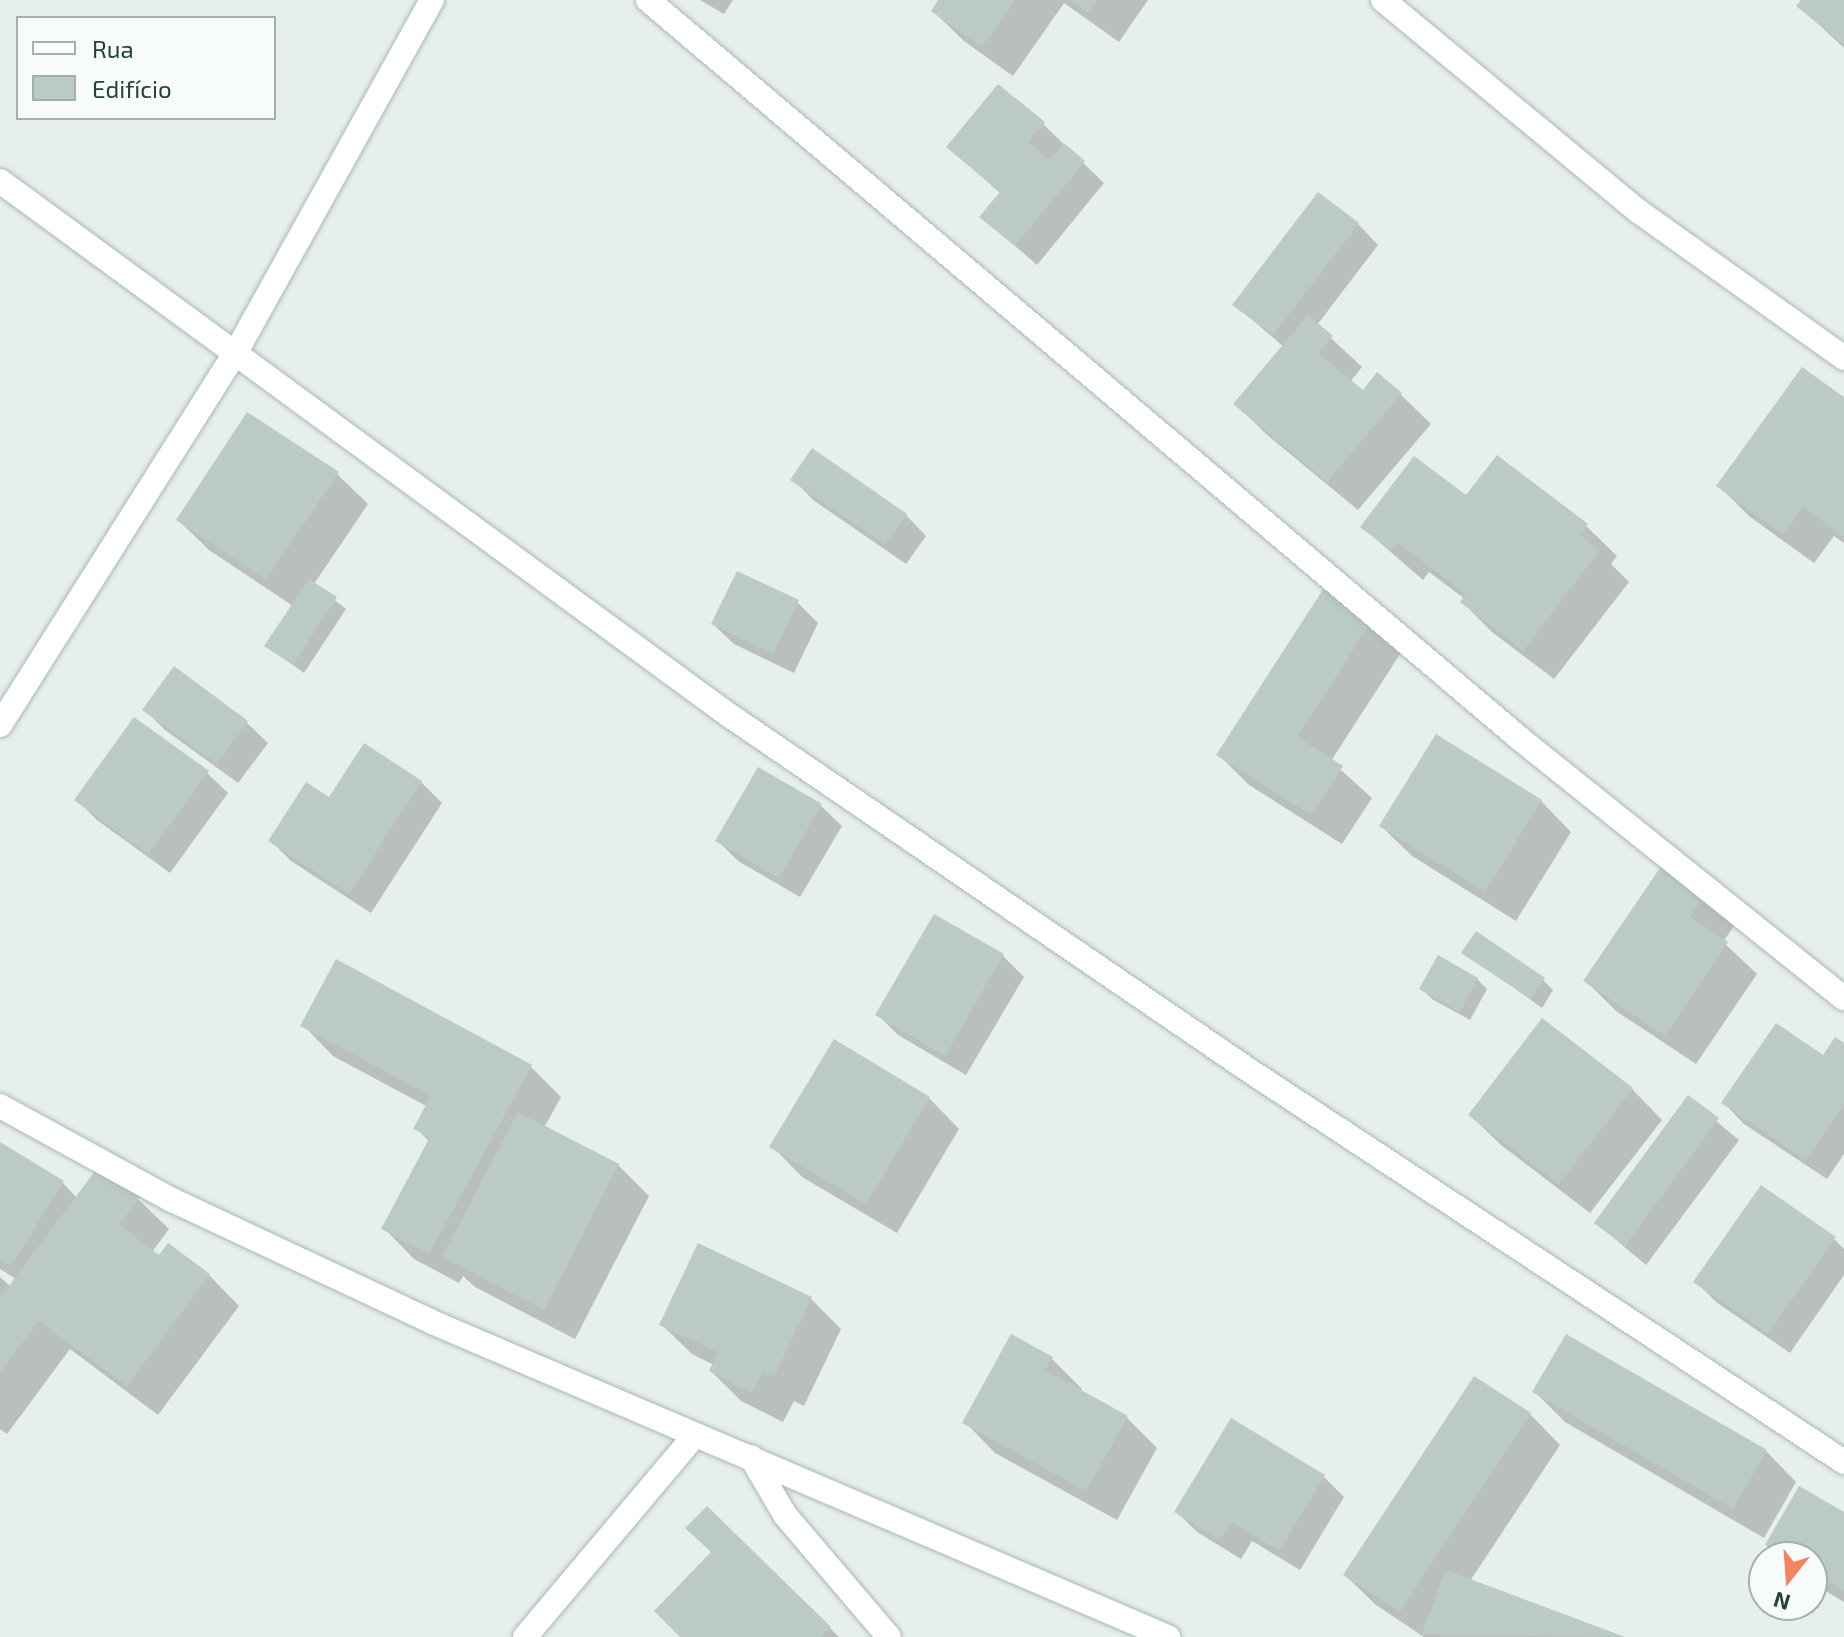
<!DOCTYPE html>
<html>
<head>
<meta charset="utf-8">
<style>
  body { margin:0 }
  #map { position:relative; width:1844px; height:1637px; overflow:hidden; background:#e6efeb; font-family:"Exo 2",sans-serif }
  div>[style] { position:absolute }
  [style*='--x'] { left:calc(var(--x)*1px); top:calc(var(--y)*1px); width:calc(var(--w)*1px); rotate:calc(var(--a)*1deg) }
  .shadow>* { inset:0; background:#0003 }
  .building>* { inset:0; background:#bbcac4 }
  .roads { filter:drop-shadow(0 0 2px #a8b8b2) drop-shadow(0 0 2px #a8b8b2) }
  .street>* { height:24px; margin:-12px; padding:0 12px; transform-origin:12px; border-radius:12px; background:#fff }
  span { translate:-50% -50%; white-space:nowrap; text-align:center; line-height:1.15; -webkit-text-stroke:8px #f7fbf9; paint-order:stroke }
  .legend { position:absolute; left:16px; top:16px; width:260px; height:104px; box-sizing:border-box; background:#f7fbf9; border:2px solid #a3b1ad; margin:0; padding:10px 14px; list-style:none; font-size:24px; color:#24423a }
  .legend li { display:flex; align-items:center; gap:16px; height:40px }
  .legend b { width:40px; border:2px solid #a3b1ad }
  .north { position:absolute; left:1748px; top:1541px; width:80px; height:80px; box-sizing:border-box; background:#f7fbf9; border:2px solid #a3b1ad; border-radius:50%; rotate:197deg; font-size:22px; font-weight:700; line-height:32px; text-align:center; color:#24423a }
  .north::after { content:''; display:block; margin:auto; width:28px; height:36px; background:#f4845f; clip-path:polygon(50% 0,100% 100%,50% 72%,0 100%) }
</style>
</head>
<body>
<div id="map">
  <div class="shadow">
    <i style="clip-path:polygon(700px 0,733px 0,724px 14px)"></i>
    <i style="clip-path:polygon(941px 0,1148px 0,1119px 42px,1064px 3px,1013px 76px,964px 41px,933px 11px)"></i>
    <i style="clip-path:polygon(1804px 0,1844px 0,1844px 48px,1799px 6px)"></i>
    <i style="clip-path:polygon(998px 87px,1043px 124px,1104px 183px,1037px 265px,982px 217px,1001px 194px,949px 147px)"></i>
    <i style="clip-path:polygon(1358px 224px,1378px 245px,1317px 325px,1362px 367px,1350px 382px,1363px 393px,1400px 394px,1431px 424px,1358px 510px,1266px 434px,1236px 404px,1284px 347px,1235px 305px)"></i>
    <i style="clip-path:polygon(1844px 400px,1844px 543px,1834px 536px,1814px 563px,1749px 516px,1719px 486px)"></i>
    <i style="clip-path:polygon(337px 474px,368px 504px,314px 584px,346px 609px,304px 673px,267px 646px,293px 606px,209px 550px,178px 520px)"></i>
    <i style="clip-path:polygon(793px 479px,906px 515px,926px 536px,906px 564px,813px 500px)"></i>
    <i style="clip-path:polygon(1466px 498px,1586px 526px,1617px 556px,1611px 564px,1629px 582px,1554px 679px,1492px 632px,1462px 602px,1465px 599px,1429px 572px,1423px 580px,1362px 527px)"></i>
    <i style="clip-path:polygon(1324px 591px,1402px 651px,1331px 761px,1372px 798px,1342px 844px,1249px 785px,1219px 755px)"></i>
    <i style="clip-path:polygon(797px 602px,818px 623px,794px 673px,734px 644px,713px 624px)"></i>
    <i style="clip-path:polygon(174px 669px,247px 723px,268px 743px,238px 783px,165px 730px,145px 710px)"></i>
    <i style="clip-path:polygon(364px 746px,421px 782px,442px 803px,371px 913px,291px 861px,271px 841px,330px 799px)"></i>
    <i style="clip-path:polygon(759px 769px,821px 806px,842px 826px,800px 897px,738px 861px,717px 840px)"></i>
    <i style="clip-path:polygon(207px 773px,228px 793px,170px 873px,97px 820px,76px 799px)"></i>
    <i style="clip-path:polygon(1541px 801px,1571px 832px,1516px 921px,1412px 856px,1381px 826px)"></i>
    <i style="clip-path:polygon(1703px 896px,1734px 926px,1723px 942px,1757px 974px,1696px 1064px,1616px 1011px,1586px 981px)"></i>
    <i style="clip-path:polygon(934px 916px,1003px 956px,1024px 977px,966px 1075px,898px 1035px,877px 1014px)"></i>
    <i style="clip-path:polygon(1464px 952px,1543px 980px,1553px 990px,1542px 1008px)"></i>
    <i style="clip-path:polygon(1477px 979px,1487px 989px,1470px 1020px,1432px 999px,1422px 989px)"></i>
    <i style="clip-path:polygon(303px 1025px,531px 1067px,561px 1097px,545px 1126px,618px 1165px,649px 1196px,575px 1339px,475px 1287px,463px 1276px,459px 1283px,414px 1259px,384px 1228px,430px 1142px,416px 1128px,428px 1107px,333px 1056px)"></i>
    <i style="clip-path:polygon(1844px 1046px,1844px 1154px,1827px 1179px,1744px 1124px,1724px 1103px)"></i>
    <i style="clip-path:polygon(1632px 1089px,1662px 1120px,1590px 1213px,1501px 1145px,1470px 1115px)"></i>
    <i style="clip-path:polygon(929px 1098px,959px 1129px,897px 1233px,802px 1177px,772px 1146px)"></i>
    <i style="clip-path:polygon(1688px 1098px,1739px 1140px,1646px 1265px,1596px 1223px)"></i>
    <i style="clip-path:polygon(0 1144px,63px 1183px,77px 1198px,138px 1199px,169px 1229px,152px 1252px,209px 1275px,239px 1306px,158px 1415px,70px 1349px,7px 1434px,0 1429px,0 1277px,11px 1287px,16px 1279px,0 1269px)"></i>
    <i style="clip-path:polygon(1834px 1239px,1844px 1249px,1844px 1275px,1790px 1353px,1716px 1302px,1696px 1282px)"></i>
    <i style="clip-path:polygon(811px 1299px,841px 1329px,804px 1406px,794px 1401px,783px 1422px,741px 1401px,711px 1371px,714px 1365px,692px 1354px,661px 1324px)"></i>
    <i style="clip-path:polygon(1051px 1358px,1082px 1389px,1080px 1392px,1126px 1417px,1157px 1448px,1117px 1520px,995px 1453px,965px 1422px)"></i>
    <i style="clip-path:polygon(1535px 1392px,1766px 1451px,1796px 1482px,1764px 1538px,1565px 1422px)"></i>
    <i style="clip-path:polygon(1530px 1414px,1560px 1445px,1470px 1581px,1620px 1637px,1424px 1637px,1376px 1605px,1345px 1575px)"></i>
    <i style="clip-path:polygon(1324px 1477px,1344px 1497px,1300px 1570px,1252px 1541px,1241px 1559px,1197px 1532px,1176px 1511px)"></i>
    <i style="clip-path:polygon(707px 1509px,839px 1637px,682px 1637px,713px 1553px)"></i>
    <i style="clip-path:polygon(1844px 1514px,1844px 1602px,1812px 1583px,1812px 1557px,1780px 1557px,1767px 1544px)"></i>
  </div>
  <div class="building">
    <i style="clip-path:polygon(938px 0,1015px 0,982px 47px,931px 11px)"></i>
    <i style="clip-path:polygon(1069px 0,1097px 0,1088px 13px)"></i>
    <i style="clip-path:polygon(1801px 0,1844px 0,1844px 45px,1796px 6px)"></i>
    <i style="clip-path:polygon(998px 84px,1045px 122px,1028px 142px,1050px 160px,1064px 143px,1085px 161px,1015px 246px,979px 217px,1000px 192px,946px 147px)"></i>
    <i style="clip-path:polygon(1318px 192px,1359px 223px,1273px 335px,1232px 305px)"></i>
    <i style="clip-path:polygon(1308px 315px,1333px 336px,1318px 353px,1363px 390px,1377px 372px,1402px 393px,1327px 482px,1233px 404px)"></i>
    <i style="clip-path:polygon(1802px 367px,1844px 397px,1844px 537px,1803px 507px,1783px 535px,1716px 486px)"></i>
    <i style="clip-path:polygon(247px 412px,339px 472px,266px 580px,176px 520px)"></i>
    <i style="clip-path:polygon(812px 448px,907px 514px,885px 545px,790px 480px)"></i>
    <i style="clip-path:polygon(1497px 455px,1588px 524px,1580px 535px,1600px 550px,1523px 651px,1460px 602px,1466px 594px,1398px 543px,1392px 551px,1360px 527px,1414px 456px,1466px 495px)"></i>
    <i style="clip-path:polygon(737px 571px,799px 600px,773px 654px,711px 624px)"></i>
    <i style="clip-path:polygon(309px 579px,337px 597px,293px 665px,264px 646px)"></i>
    <i style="clip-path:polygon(1324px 588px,1373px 619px,1297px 737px,1343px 766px,1311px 815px,1216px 755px)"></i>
    <i style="clip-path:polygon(174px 666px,248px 721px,217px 764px,142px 710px)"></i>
    <i style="clip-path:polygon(134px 717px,209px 771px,148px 854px,74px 800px)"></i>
    <i style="clip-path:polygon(1436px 734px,1542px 800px,1485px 892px,1379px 826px)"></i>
    <i style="clip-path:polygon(364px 743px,422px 781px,349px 894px,268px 841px,306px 782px,329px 797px)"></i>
    <i style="clip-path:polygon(758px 767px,822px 804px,779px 878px,715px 841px)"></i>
    <i style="clip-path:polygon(1662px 865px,1704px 894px,1690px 917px,1728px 942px,1665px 1036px,1583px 981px)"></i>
    <i style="clip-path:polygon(934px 914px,1004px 954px,945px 1056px,875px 1015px)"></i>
    <i style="clip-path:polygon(1476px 931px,1545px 978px,1531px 999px,1461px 953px)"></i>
    <i style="clip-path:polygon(1438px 955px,1478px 978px,1460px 1012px,1419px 989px)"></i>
    <i style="clip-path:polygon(336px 959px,532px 1065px,429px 1254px,381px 1229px,430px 1137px,413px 1129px,431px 1096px,300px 1026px)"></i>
    <i style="clip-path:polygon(1542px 1018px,1633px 1088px,1559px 1184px,1468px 1115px)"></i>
    <i style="clip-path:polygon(1776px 1023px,1823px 1055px,1835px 1037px,1844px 1043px,1844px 1104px,1806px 1160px,1721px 1103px)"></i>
    <i style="clip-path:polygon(834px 1039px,930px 1097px,866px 1204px,769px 1147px)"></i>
    <i style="clip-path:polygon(1688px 1095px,1719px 1118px,1625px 1246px,1594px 1223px)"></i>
    <i style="clip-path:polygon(518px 1112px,619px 1164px,544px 1310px,442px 1257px)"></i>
    <i style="clip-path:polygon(0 1142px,64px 1181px,11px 1266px,0 1259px)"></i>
    <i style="clip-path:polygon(98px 1167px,140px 1197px,119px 1225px,159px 1255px,168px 1243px,210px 1274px,127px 1386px,39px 1321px,0 1372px,0 1298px)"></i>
    <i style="clip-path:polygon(1761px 1185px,1836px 1237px,1768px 1334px,1693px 1282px)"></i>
    <i style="clip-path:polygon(698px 1243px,812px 1297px,774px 1377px,763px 1372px,752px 1393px,709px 1371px,718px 1352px,659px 1325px)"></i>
    <i style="clip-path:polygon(1011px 1334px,1053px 1357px,1045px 1370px,1128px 1416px,1086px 1491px,962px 1423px)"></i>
    <i style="clip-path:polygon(1566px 1334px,1767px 1450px,1733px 1509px,1532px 1392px)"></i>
    <i style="clip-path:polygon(1474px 1376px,1531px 1413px,1400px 1612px,1343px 1575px)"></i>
    <i style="clip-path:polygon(1231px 1418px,1325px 1475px,1279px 1551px,1231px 1522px,1220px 1540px,1174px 1512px)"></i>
    <i style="clip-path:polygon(1799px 1486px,1844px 1512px,1844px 1591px,1812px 1572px,1812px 1557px,1786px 1557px,1765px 1545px)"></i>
    <i style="clip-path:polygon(707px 1506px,831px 1627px,821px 1637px,680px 1637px,654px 1611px,711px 1552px,685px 1528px)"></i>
    <i style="clip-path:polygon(1446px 1570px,1625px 1637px,1421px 1635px)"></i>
  </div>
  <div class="roads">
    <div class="street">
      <i style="--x:648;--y:0;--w:1142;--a:40.27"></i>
      <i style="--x:1519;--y:738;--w:416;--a:38.7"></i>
      <i style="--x:1383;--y:0;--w:331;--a:39.6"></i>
      <i style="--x:1638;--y:211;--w:253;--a:35.5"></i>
      <i style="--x:0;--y:181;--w:896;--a:36.24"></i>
      <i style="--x:723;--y:711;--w:638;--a:34.34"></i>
      <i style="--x:1250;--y:1071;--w:711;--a:33.35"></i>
      <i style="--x:0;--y:725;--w:441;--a:-57.7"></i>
      <i style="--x:236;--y:352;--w:403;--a:-60.9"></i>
      <i style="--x:0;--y:1106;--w:196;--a:28.7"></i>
      <i style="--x:172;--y:1200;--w:287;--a:25.1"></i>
      <i style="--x:432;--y:1322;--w:801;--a:23.17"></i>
      <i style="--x:751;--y:1457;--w:67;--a:59.6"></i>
      <i style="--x:785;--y:1515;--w:160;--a:49.6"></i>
      <i style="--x:525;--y:1637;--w:264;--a:-49.9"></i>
    </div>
  </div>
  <ul class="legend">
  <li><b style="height:10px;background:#fff"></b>Rua</li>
  <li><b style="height:22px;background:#bbcac4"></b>Edifício</li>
  </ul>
  <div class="north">N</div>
</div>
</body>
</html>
